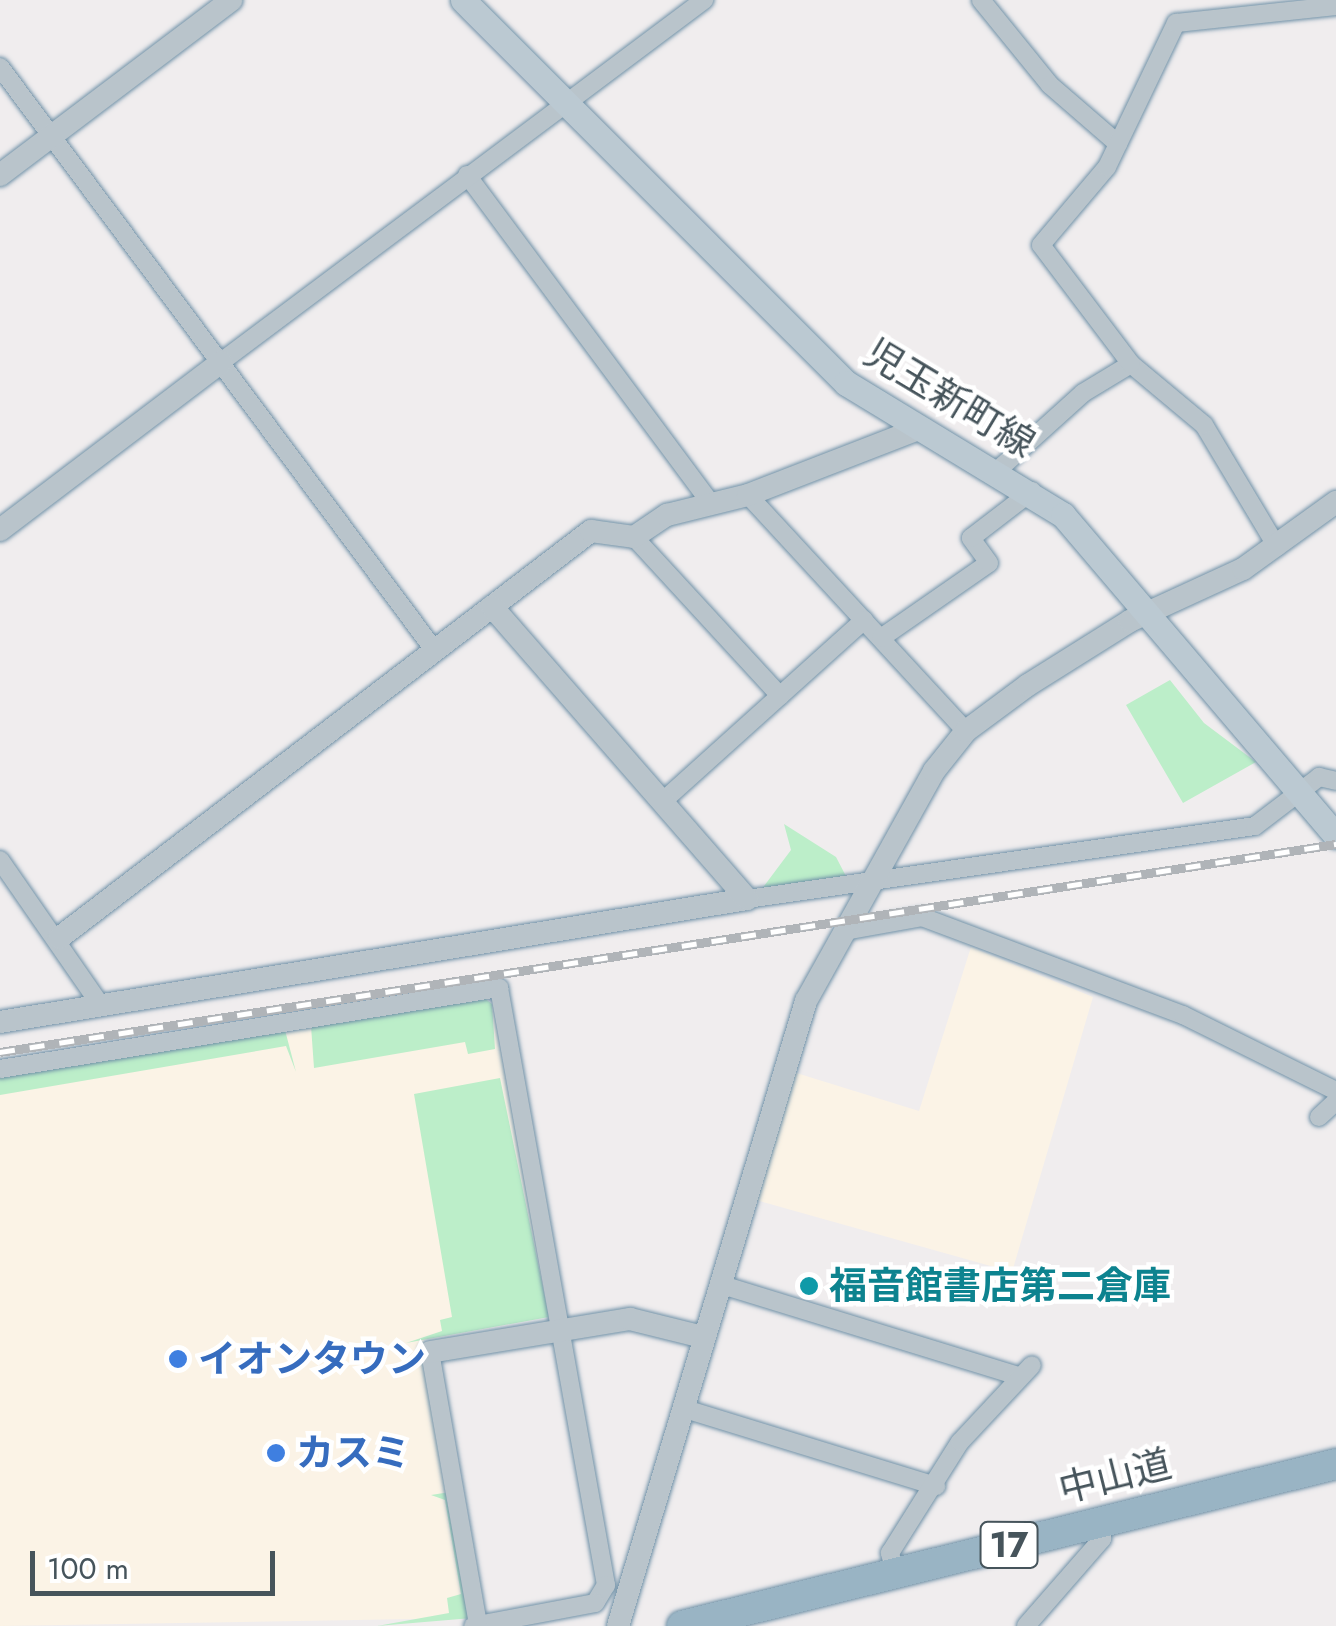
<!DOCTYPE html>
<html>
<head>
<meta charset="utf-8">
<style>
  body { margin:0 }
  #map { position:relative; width:1336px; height:1626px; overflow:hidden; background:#f0edee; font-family:Jost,"Noto Sans JP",sans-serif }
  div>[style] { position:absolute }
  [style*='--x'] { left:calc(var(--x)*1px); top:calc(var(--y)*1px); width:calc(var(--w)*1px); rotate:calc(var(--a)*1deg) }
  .commercial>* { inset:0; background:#fbf3e6 }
  .green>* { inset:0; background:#bceec9 }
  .roads { filter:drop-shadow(0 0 2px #7192a8) drop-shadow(0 0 2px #7192a8) }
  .minor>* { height:18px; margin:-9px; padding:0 9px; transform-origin:9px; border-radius:9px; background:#b9c4cb }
  .tertiary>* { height:22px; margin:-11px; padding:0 11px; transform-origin:11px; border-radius:11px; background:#b9c4cb }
  .secondary>* { height:25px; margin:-12.5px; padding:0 12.5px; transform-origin:12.5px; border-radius:12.5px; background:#bbc9d2 }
  .trunk>* { height:30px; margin:-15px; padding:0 15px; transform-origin:15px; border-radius:15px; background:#99b4c4 }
  .rail>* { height:9px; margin-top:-4.5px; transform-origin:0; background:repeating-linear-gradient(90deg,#fff 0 15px,#b0b4b8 0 30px); box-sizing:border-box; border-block:2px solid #b0b4b8 }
  .dots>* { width:28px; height:28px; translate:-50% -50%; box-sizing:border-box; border:5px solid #fff; border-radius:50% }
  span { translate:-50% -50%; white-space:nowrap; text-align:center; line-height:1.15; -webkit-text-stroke:9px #fff; paint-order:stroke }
  .shield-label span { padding:2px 8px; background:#fff; border:2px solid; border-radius:8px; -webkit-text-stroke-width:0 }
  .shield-label { font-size:35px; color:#46545b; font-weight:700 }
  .street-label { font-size:38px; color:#46545b }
  .culture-label { font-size:38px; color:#0d838f; font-weight:700 }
  .left { translate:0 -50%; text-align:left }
  .shop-label { font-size:38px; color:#366cbe; font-weight:700 }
  .scale { position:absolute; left:30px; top:1551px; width:245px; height:45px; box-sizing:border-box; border:5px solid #46545b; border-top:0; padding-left:12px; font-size:30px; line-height:35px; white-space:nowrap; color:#46545b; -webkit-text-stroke:8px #fff; paint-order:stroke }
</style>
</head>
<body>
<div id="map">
  <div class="commercial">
    <i style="clip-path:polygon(971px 947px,1093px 997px,1012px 1272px,752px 1199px,790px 1071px,919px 1111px)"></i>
    <i style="clip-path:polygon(483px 997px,492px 1004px,549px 1317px,424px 1340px,472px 1618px,0 1626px,0 1077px)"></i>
  </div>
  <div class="green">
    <i style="clip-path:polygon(1170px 680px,1204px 723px,1256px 762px,1183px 803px,1126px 705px)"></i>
    <i style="clip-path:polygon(784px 824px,836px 857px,849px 882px,755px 898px,791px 850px)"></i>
    <i style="clip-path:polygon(483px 997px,492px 1004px,495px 1049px,468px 1054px,465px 1042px,314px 1068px,311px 1026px)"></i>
    <i style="clip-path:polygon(285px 1030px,296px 1072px,286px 1046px,0 1095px,0 1077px)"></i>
    <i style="clip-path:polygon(500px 1078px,549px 1317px,406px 1343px,442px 1331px,440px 1320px,452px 1317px,414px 1094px)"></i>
    <i style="clip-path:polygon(450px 1492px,472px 1618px,377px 1626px,449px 1613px,447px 1598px,461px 1594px,445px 1500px,431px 1495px)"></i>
  </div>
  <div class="roads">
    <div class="minor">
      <i style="--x:981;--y:0;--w:109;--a:50.9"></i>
      <i style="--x:1050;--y:85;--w:90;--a:40.9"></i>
      <i style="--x:0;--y:67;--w:728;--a:53.32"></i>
      <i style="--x:467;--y:175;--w:405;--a:53.4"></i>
      <i style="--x:221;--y:362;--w:604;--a:-36.85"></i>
      <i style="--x:999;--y:469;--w:113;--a:-42.1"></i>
      <i style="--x:1083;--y:393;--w:56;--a:-31.1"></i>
      <i style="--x:748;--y:495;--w:321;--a:47.3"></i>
      <i style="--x:634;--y:537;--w:216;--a:47.4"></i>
      <i style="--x:1277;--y:547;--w:142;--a:-120.9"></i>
      <i style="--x:1204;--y:425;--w:95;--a:-140.1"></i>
      <i style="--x:1131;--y:364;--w:149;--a:-127.1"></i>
      <i style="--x:1041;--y:245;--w:102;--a:-49.8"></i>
      <i style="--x:1107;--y:167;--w:160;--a:-64.4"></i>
      <i style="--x:1176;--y:23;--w:161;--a:-6.1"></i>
      <i style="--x:881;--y:638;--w:131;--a:-34.8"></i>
      <i style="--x:989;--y:563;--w:31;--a:-126"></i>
      <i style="--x:971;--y:538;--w:77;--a:-37.6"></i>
      <i style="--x:662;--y:802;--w:272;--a:-42"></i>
      <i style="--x:0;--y:860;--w:178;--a:55.3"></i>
      <i style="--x:747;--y:899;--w:513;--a:-8.18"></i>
      <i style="--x:1255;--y:826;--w:81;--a:-37.4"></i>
      <i style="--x:1319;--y:777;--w:17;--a:13"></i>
      <i style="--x:845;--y:931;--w:78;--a:-10.3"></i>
      <i style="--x:922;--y:917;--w:279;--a:20.6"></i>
      <i style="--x:1183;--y:1015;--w:171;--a:26.4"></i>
      <i style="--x:0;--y:1069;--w:506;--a:-9.22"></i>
      <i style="--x:499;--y:988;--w:607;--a:79.84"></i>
      <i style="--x:606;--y:1585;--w:21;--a:121"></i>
      <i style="--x:595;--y:1603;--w:124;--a:169.3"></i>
      <i style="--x:1319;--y:1117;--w:23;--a:-43"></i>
      <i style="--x:719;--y:1284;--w:313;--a:17.1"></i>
      <i style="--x:430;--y:1352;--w:277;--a:80"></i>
      <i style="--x:682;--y:1408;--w:266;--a:17.1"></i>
      <i style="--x:895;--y:1572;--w:20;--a:-105"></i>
      <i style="--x:890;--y:1553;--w:131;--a:-57.8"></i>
      <i style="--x:960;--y:1442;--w:105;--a:-46.9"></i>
      <i style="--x:1026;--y:1626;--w:116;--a:-48.9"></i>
      <i style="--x:1102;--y:1539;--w:18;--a:-99"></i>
    </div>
    <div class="tertiary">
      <i style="--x:0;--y:175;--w:290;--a:-37.1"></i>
      <i style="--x:0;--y:530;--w:278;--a:-37.2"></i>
      <i style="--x:59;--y:938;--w:670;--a:-37.42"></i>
      <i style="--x:591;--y:531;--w:43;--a:7.9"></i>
      <i style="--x:634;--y:537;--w:40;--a:-34"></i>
      <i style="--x:667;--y:515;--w:83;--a:-13.9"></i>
      <i style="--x:748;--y:495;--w:180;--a:-21.2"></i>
      <i style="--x:0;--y:1022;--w:757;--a:-9.35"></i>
      <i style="--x:747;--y:899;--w:388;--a:-131.1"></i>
      <i style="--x:430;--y:1352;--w:203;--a:-9.4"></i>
      <i style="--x:630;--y:1319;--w:75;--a:13.9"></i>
      <i style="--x:618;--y:1626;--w:653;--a:-73.26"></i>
      <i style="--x:806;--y:1001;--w:263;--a:-60.9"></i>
      <i style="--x:934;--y:771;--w:51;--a:-51.3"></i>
      <i style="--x:966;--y:731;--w:77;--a:-36.6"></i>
      <i style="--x:1028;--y:685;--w:120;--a:-32.1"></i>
      <i style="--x:1130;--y:621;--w:124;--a:-24.7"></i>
      <i style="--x:1243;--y:569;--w:115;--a:-35.8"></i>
    </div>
    <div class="secondary">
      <i style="--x:463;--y:0;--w:542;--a:45"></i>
      <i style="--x:846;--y:383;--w:254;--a:31.3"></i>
      <i style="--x:1063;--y:515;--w:421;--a:49.6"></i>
    </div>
    <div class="trunk">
      <i style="--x:682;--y:1626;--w:674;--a:-13.91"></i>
    </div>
  </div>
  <div class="rail">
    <i style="--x:0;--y:1052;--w:1352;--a:-8.85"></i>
  </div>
  <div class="dots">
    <i style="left:809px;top:1286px;background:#0f9aa8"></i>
    <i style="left:178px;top:1359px;background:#3f7fe0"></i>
    <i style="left:276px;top:1453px;background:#3f7fe0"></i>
  </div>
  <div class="shield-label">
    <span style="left:1009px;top:1545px">17</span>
  </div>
  <div class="street-label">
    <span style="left:950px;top:398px;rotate:31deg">児玉新町線</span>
    <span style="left:1115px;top:1476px;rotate:-14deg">中山道</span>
  </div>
  <div class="culture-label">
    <span class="left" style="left:829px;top:1286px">福音館書店第二倉庫</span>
  </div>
  <div class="shop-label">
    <span class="left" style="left:198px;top:1359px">イオンタウン</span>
    <span class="left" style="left:296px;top:1453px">カスミ</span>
  </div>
  <div class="scale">100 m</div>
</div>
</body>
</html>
